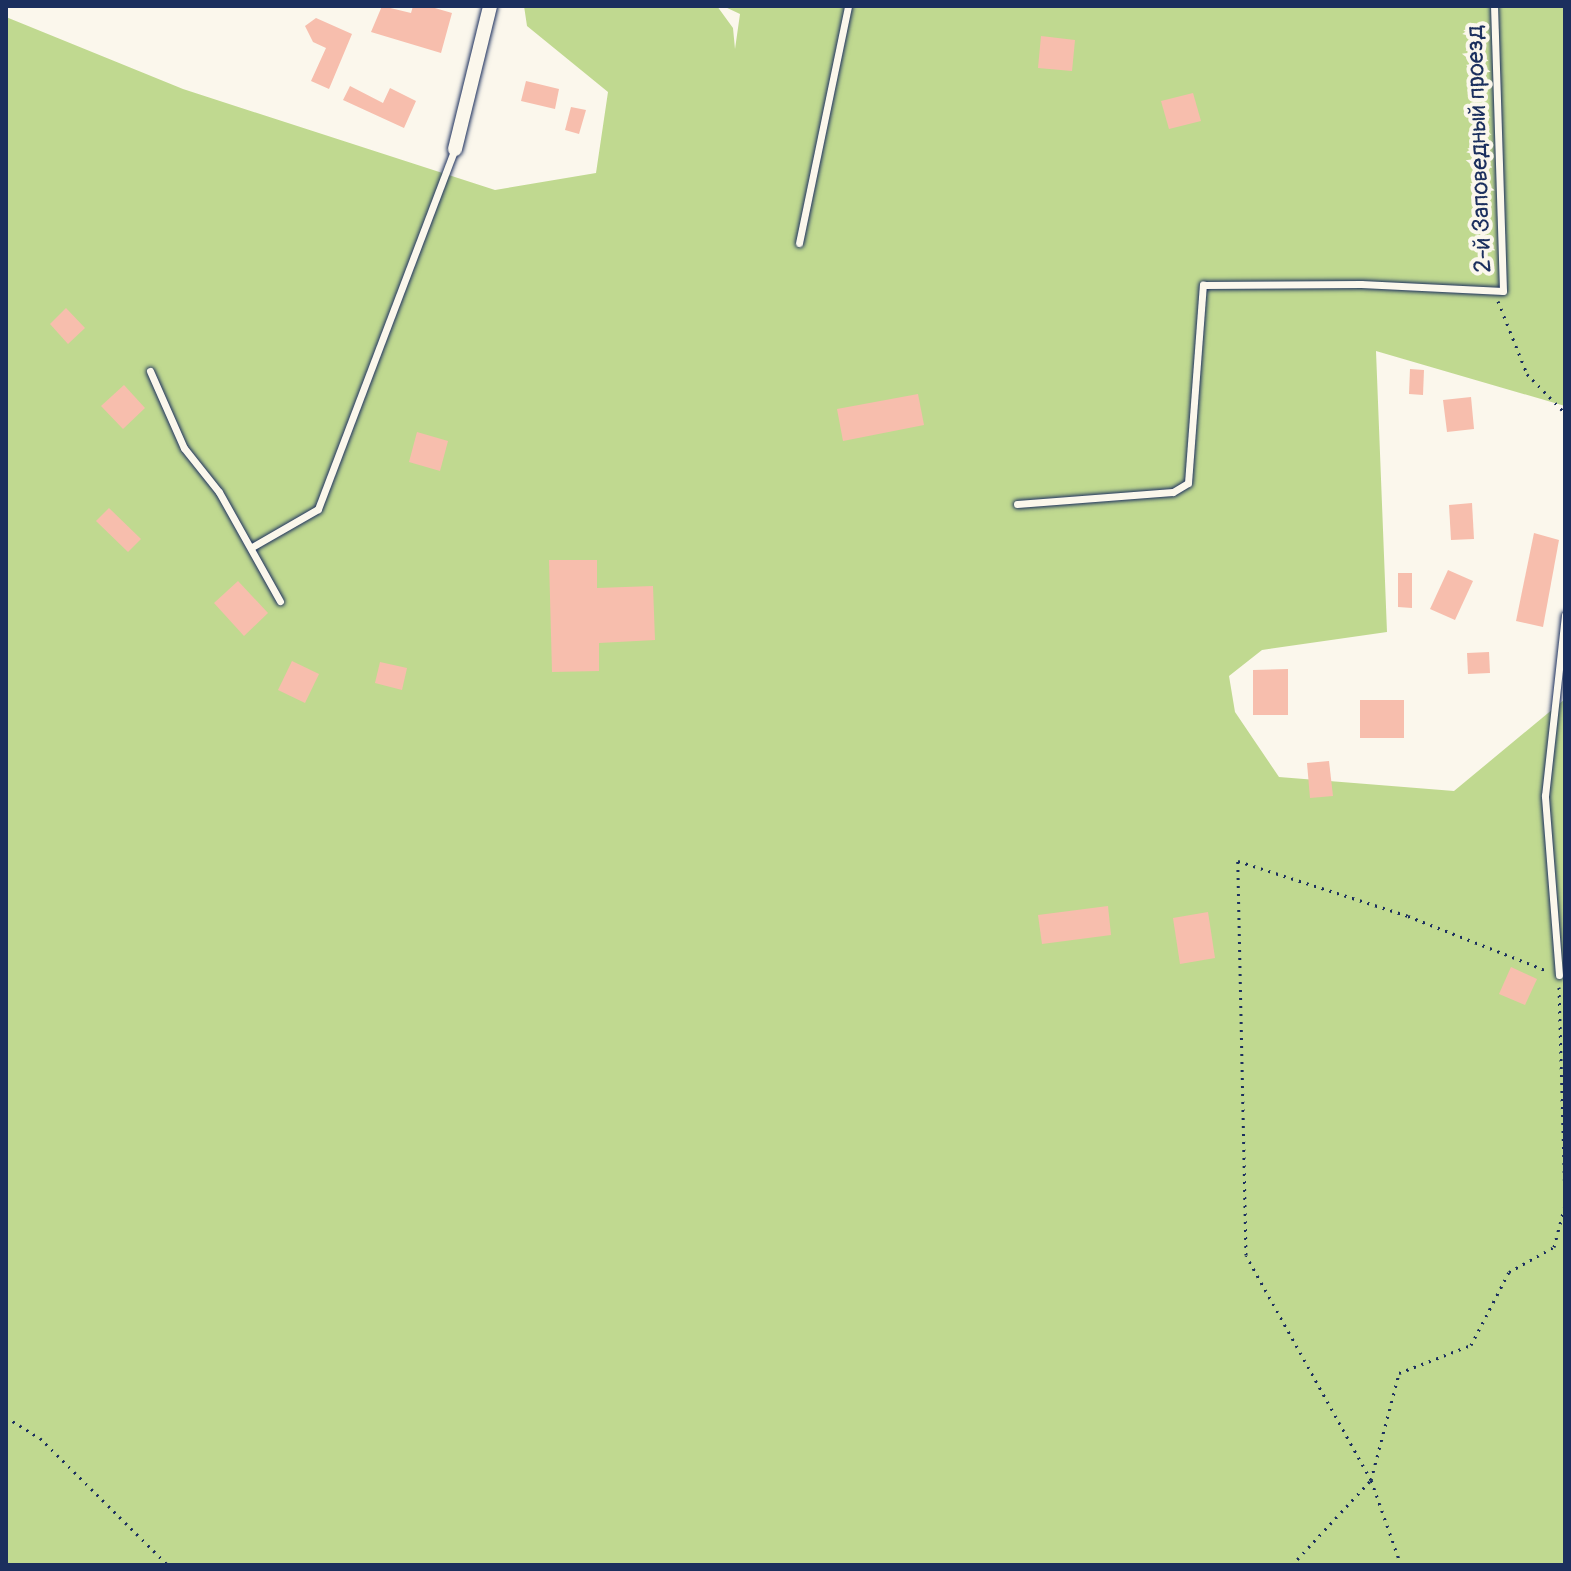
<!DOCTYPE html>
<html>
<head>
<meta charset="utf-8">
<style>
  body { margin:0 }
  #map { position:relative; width:1571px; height:1571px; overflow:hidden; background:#fbf7ec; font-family:Pangolin,sans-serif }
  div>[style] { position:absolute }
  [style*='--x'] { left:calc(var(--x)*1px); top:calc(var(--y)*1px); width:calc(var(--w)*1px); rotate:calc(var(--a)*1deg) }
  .green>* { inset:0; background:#c0d990 }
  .building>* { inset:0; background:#f7bead }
  .path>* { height:3px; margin-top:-1.5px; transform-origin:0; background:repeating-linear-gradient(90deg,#1b2f5e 0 2px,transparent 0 8px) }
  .roads { filter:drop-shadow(0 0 2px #1b2f5e) drop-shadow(0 0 2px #1b2f5e) }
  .lane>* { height:7px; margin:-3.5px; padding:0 3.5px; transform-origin:3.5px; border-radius:3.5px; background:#fbf7ec }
  .street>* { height:14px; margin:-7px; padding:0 7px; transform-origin:7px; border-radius:7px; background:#fbf7ec }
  span { translate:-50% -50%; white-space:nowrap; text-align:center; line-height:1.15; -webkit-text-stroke:8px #fbf7ec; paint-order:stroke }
  .street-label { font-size:24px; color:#1b2f5e }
  .frame { position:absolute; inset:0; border:8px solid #1b2f5e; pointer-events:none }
</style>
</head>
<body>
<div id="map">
  <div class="green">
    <i style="clip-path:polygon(524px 6px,717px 6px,733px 28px,735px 49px,740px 14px,723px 6px,1565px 6px,1565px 406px,1376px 351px,1387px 632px,1262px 650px,1229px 676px,1235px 712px,1279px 777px,1454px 791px,1565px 699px,1565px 1565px,6px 1565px,6px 17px,183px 89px,495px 190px,596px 173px,608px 92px,527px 26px)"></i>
  </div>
  <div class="building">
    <i style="clip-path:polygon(382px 6px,411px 13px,413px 6px,428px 6px,452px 13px,441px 53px,371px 32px)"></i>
    <i style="clip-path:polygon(316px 18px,352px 34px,329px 89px,311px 81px,326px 48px,313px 42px,305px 26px)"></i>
    <i style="clip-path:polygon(1041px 36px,1075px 40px,1072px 71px,1038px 68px)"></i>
    <i style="clip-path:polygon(526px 81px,559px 89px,555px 109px,521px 101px)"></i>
    <i style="clip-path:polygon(350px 86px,383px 103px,390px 88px,416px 101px,404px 128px,343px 100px)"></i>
    <i style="clip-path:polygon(1193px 93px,1201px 121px,1169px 129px,1161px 101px)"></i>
    <i style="clip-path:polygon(571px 107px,586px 110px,579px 134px,565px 130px)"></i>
    <i style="clip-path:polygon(66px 308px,85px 328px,68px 344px,50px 324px)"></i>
    <i style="clip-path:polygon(1410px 369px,1424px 370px,1423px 395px,1409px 394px)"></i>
    <i style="clip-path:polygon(124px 385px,145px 408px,123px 429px,101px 406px)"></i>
    <i style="clip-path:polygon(918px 394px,924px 425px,843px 441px,837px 409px)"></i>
    <i style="clip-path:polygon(1471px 397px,1474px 429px,1447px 432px,1443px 400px)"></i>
    <i style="clip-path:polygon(417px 432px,448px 441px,440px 471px,409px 462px)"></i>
    <i style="clip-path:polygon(1472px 503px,1474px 539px,1451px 540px,1449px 505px)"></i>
    <i style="clip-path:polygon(109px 508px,141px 539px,128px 552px,96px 521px)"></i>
    <i style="clip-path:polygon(1534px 533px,1559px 540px,1543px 627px,1516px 621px)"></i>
    <i style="clip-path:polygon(549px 560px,597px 560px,597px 588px,653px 586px,655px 640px,599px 643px,599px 671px,552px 672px)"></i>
    <i style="clip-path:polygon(1448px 570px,1473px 581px,1455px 620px,1430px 609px)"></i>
    <i style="clip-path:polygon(1398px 573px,1412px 573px,1412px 608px,1398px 607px)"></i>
    <i style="clip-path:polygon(238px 581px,268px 613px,244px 636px,214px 603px)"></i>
    <i style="clip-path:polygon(1489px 652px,1490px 673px,1468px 674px,1467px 653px)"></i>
    <i style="clip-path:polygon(292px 661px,319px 674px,305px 703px,278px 690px)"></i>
    <i style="clip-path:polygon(380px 662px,407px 668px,402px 690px,375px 683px)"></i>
    <i style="clip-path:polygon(1288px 669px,1288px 715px,1253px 715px,1253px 670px)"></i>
    <i style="clip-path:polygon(1360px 700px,1404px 700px,1404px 738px,1360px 738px)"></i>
    <i style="clip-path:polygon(1329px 761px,1333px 796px,1310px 798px,1307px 763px)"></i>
    <i style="clip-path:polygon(1108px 906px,1111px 935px,1042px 944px,1038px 915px)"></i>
    <i style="clip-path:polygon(1208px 912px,1215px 958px,1180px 964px,1173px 918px)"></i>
    <i style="clip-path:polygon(1511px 967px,1537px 979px,1525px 1005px,1499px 994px)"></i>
  </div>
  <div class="path">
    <i style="--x:1498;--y:301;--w:79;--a:68.3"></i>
    <i style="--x:1527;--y:374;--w:54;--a:45.7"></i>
    <i style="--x:1559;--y:987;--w:212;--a:88.4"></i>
    <i style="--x:6;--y:1417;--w:40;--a:32"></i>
    <i style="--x:40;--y:1438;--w:180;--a:44.8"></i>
    <i style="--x:1292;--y:1565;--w:116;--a:-47.1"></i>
    <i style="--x:1371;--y:1480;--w:111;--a:-75.3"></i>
    <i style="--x:1399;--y:1373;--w:77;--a:-21.3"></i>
    <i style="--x:1471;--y:1345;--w:82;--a:-62.5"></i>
    <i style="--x:1509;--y:1272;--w:51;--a:-29.1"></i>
    <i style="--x:1554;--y:1247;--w:43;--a:-75.3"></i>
    <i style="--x:1401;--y:1565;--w:90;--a:-109.4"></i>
    <i style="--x:1371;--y:1480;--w:257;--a:-119.1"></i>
    <i style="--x:1246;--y:1255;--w:394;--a:-91.2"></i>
    <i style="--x:1238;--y:861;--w:179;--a:17.9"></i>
    <i style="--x:1408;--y:916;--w:147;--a:21.5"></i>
  </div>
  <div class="roads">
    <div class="lane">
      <i style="--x:799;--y:243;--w:242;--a:-78.3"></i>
      <i style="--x:150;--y:371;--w:84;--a:66.2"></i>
      <i style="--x:184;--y:448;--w:56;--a:51.5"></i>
      <i style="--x:219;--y:492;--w:125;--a:60.8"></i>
      <i style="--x:1017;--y:504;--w:156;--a:-4.4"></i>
      <i style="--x:1173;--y:492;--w:17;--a:-31"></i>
      <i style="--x:1188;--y:483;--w:199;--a:-85.7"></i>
      <i style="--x:1203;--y:285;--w:158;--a:-0.4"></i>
      <i style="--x:1361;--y:284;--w:142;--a:2.8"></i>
      <i style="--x:1503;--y:291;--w:285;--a:-91.8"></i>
      <i style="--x:252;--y:547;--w:76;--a:-29.9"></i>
      <i style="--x:318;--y:509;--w:385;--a:-69.2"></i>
      <i style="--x:1559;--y:975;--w:180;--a:-94.5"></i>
      <i style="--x:1545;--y:796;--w:182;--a:-83.7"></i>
    </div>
    <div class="street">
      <i style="--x:455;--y:149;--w:147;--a:-76.2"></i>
    </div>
  </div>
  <div class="street-label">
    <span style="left:1479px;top:149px;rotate:-92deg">2-й Заповедный проезд</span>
  </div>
  <div class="frame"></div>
</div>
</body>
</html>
